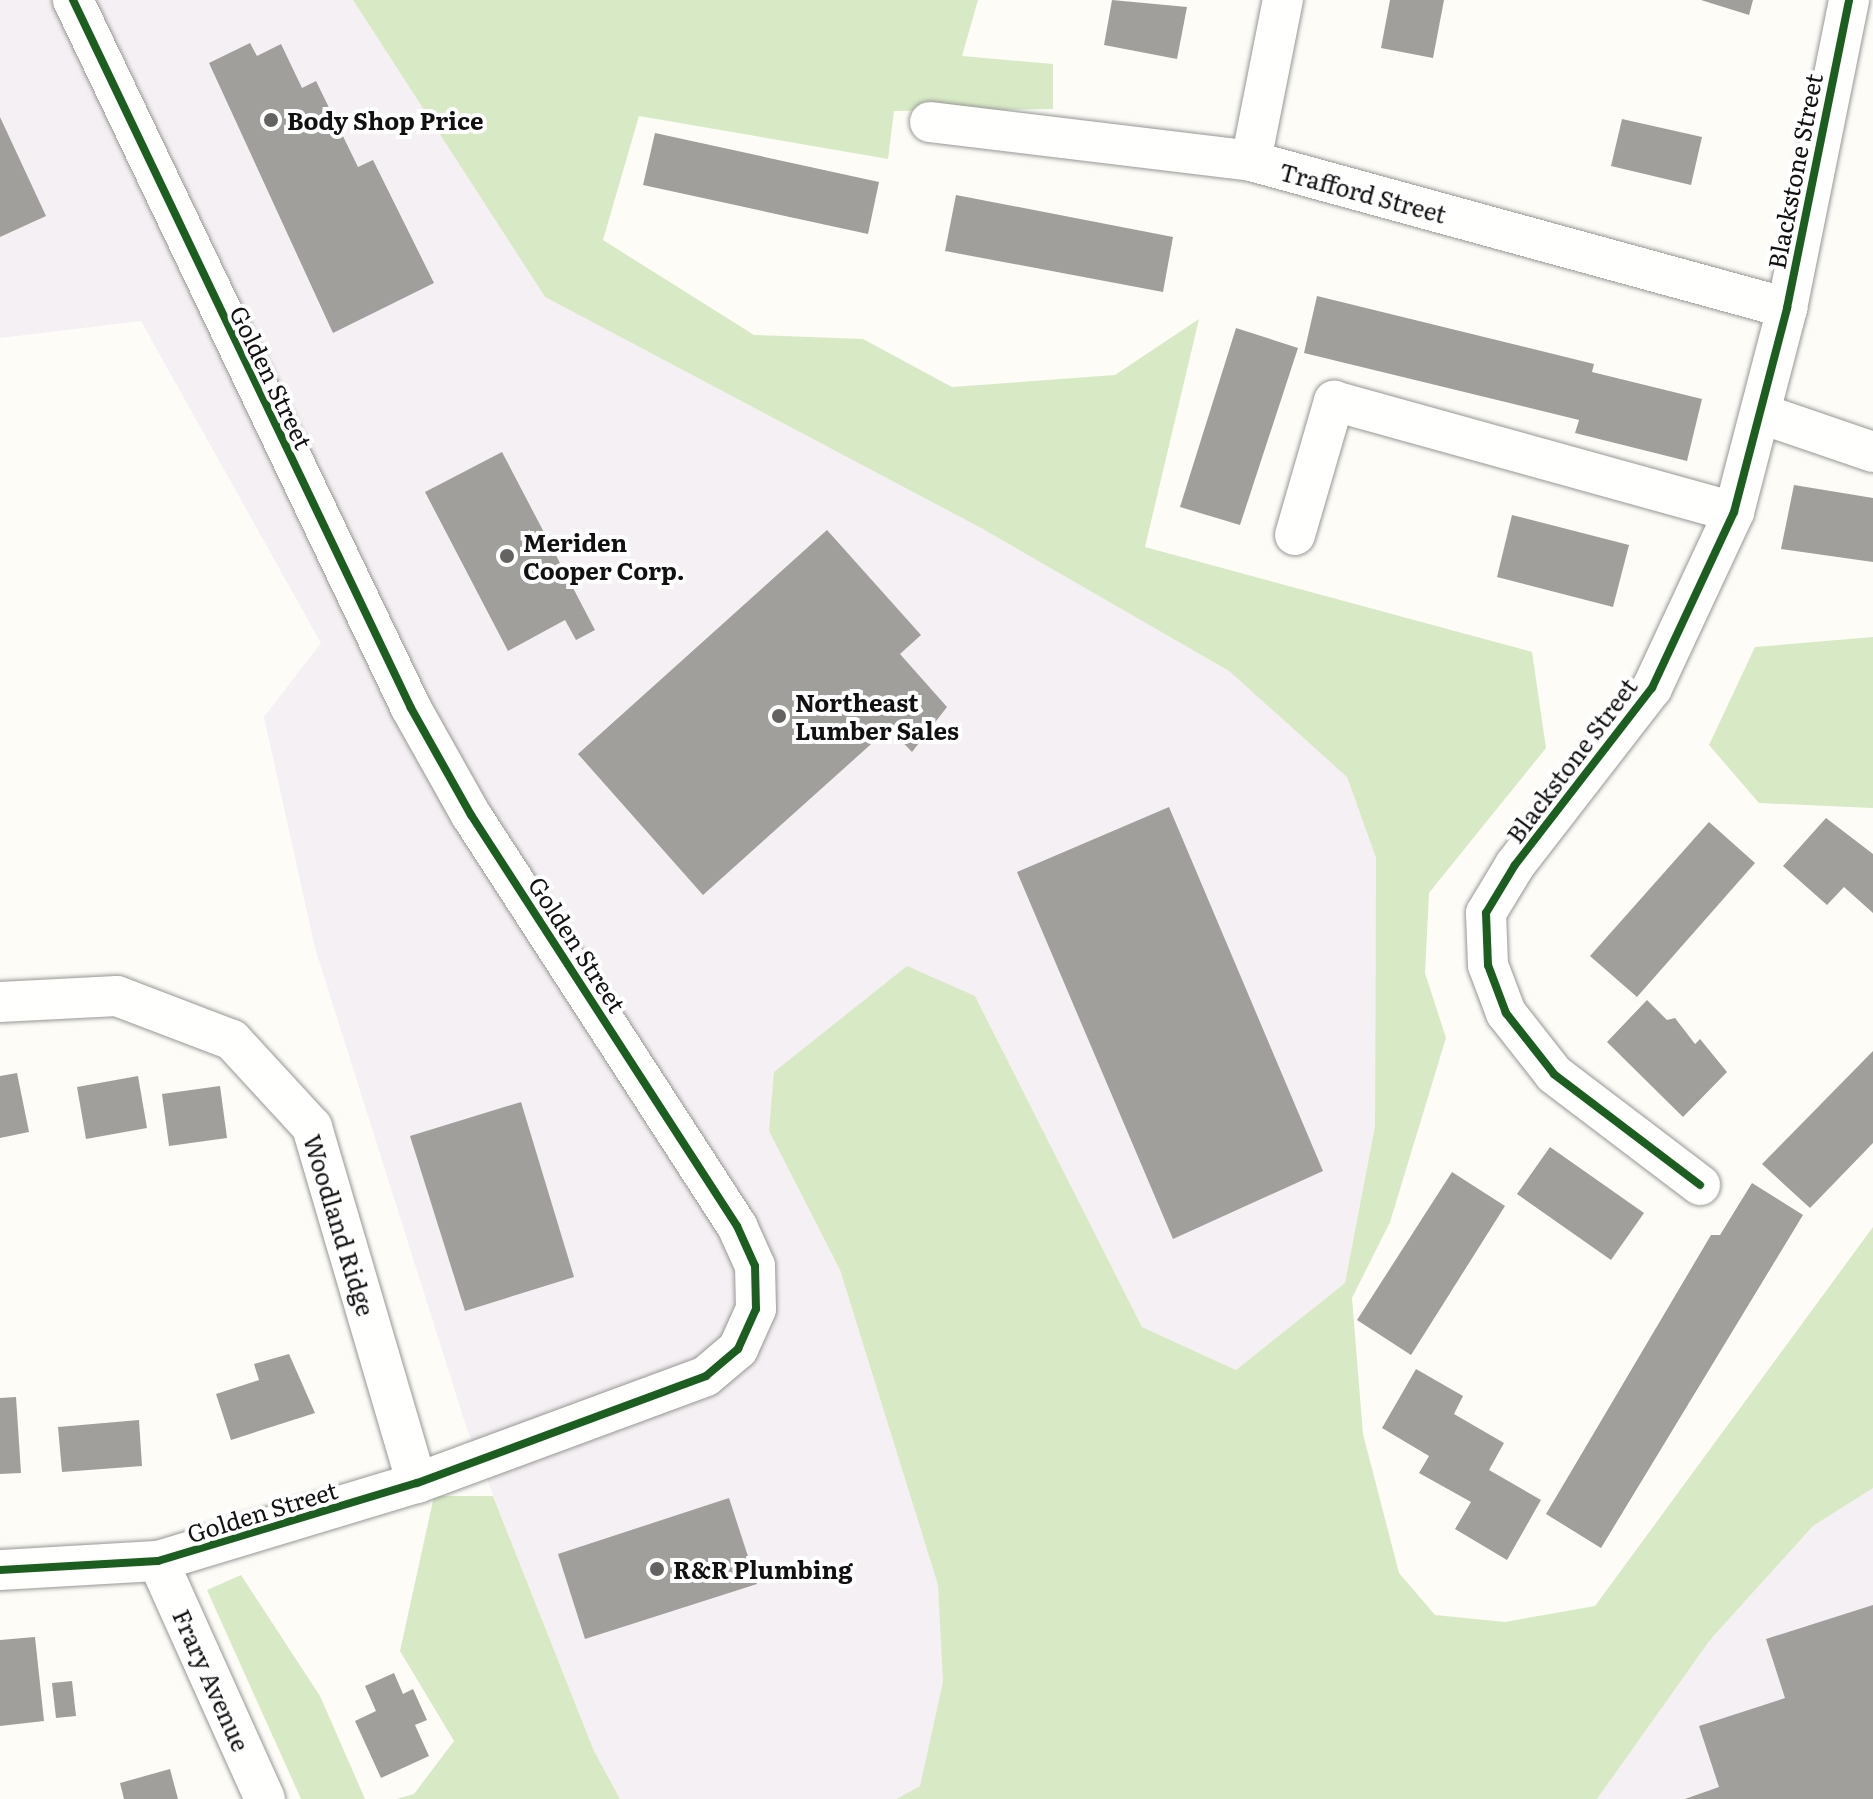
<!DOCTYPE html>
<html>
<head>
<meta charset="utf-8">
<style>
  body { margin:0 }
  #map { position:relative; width:1873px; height:1799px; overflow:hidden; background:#fdfcf7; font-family:Literata,serif }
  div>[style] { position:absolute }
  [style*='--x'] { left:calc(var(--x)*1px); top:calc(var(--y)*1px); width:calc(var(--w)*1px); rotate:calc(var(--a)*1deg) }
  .industrial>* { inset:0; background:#f5f0f3 }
  .forest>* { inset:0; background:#d8eac5 }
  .building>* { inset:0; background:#a19f9c }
  .roads { filter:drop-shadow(0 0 2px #979795) drop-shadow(0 0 2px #979795) }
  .street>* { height:40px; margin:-20px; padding:0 20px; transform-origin:20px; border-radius:20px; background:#fffffe }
  .cycleway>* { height:8px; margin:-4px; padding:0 4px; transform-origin:4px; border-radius:4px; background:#1b5e20 }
  .dots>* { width:22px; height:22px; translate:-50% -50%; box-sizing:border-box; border:4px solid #fff; border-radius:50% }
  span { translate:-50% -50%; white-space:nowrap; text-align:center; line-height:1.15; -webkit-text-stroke:8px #fff; paint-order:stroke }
  .poi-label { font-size:24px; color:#111; font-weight:700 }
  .left { translate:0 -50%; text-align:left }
  .street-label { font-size:24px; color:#111 }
</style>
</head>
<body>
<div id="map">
  <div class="industrial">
    <i style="clip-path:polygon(0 0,353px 0,545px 297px,981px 528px,1229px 671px,1347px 777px,1376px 858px,1375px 1126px,1345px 1283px,1236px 1370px,1142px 1327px,975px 996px,769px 1131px,840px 1270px,938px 1585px,944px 1682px,920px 1786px,896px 1799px,620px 1799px,594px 1751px,467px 1429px,315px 948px,264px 717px,321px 643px,141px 321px,0 338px)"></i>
    <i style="clip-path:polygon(1873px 1488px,1873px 1799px,1597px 1799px,1710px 1640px,1813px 1526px)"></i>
  </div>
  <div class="forest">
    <i style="clip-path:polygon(353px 0,978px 0,962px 56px,1053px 64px,1053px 109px,894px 111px,888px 159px,639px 116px,603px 240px,754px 335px,863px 339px,952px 387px,1115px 375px,1199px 319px,1145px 547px,1532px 652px,1546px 748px,1429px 893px,1425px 973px,1446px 1038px,1390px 1222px,1352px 1298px,1363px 1434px,1399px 1573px,1435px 1615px,1505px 1622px,1595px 1606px,1873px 1227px,1873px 1488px,1813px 1526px,1710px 1640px,1597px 1799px,896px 1799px,920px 1786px,943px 1682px,938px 1585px,840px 1270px,769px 1131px,774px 1072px,907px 966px,975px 996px,1142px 1327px,1236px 1370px,1345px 1283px,1375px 1126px,1376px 858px,1347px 777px,1229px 671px,981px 528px,545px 297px)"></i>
    <i style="clip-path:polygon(1873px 637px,1873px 808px,1759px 803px,1709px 745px,1755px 647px)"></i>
    <i style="clip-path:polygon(434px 1496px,493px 1496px,594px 1751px,620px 1799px,396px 1799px,414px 1794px,454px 1741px,400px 1651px)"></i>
    <i style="clip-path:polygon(241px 1575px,320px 1696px,365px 1799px,301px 1799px,207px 1590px)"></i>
  </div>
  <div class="building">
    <i style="clip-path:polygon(1112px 0,1187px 7px,1177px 59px,1104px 45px)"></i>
    <i style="clip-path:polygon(1390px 0,1444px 0,1433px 58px,1381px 48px)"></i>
    <i style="clip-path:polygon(1701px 0,1753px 0,1749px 15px)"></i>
    <i style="clip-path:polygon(250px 43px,257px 56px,281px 44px,302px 88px,316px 81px,358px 167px,373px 160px,434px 283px,333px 333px,209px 63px)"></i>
    <i style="clip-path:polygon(0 117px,46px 216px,0 237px)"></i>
    <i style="clip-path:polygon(1622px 119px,1702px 137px,1691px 185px,1611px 166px)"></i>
    <i style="clip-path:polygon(655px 133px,879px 182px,868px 234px,643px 185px)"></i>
    <i style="clip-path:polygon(956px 195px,1173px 237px,1163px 292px,945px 251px)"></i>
    <i style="clip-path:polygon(1317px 296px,1594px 364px,1592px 372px,1702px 399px,1687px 461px,1575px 433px,1579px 420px,1304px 353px)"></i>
    <i style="clip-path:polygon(1236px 328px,1298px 348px,1240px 525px,1180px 507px)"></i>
    <i style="clip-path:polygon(502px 452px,595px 630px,576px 640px,565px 620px,508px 651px,425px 492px)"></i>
    <i style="clip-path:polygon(1794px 485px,1873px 498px,1873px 562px,1781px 549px)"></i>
    <i style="clip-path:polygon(1512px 515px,1629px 545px,1613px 607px,1497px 577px)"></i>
    <i style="clip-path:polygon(827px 530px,921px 635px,900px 654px,947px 707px,912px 752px,889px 728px,703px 895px,578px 754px)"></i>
    <i style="clip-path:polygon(1169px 807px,1323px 1171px,1173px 1239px,1017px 872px)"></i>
    <i style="clip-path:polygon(1826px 818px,1873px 854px,1873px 913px,1844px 887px,1827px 905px,1783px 866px)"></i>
    <i style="clip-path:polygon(1709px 822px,1755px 863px,1637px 997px,1590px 956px)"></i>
    <i style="clip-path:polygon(1647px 1000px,1667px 1020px,1675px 1018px,1695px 1044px,1700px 1039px,1727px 1072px,1683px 1117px,1607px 1042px)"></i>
    <i style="clip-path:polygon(1873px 1051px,1873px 1143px,1810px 1208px,1762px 1164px)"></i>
    <i style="clip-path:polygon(17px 1073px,29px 1132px,0 1138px,0 1076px)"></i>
    <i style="clip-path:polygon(138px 1076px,147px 1128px,86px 1139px,77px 1087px)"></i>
    <i style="clip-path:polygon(220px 1086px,227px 1138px,169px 1146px,162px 1094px)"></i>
    <i style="clip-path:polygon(521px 1102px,574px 1277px,465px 1311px,410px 1136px)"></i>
    <i style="clip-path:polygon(1550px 1147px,1644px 1213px,1611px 1260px,1517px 1194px)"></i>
    <i style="clip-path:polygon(1452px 1172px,1505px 1206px,1411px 1355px,1357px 1320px)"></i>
    <i style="clip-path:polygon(1752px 1183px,1803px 1215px,1601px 1548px,1546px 1514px,1711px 1235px,1720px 1235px)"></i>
    <i style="clip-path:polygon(289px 1354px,315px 1413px,231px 1440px,216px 1394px,259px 1380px,254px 1364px)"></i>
    <i style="clip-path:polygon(1416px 1369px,1463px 1396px,1454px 1414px,1504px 1443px,1489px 1470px,1541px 1500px,1507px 1560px,1455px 1529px,1471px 1502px,1419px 1473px,1429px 1456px,1382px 1428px)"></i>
    <i style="clip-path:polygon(16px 1397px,21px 1473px,0 1474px,0 1398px)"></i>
    <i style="clip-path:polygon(139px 1420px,142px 1466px,62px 1472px,58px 1427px)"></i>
    <i style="clip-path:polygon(729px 1498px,757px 1584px,585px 1639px,558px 1554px)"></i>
    <i style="clip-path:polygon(1873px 1605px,1873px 1799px,1685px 1799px,1719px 1787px,1699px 1726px,1785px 1698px,1766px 1639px)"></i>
    <i style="clip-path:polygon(35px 1637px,44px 1721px,0 1726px,0 1640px)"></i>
    <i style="clip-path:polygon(394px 1673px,403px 1694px,413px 1689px,427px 1720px,415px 1725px,429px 1756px,381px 1778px,355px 1721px,376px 1711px,365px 1686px)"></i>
    <i style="clip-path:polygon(72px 1681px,76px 1716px,56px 1718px,52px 1683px)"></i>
    <i style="clip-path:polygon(170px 1769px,178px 1799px,124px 1799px,120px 1783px)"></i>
  </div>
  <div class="roads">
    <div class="street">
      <i style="--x:930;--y:122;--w:323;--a:6.9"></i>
      <i style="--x:1251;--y:161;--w:556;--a:15.34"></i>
      <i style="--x:1251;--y:161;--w:164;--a:-78.8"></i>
      <i style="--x:1762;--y:414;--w:117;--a:18.9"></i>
      <i style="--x:1295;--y:535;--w:140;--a:-73.8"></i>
      <i style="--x:1334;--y:401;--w:415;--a:15.5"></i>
      <i style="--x:0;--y:1002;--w:117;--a:-2.9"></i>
      <i style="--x:117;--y:996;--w:123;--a:20.9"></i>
      <i style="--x:232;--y:1040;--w:118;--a:47.4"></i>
      <i style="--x:312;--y:1127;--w:371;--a:73.6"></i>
      <i style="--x:1700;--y:1185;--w:183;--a:-142.8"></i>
      <i style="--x:1554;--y:1074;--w:78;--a:-128.2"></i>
      <i style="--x:1506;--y:1013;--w:51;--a:-110.6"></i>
      <i style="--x:1488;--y:965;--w:52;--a:-92.2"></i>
      <i style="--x:1486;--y:913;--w:56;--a:-58.9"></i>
      <i style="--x:1515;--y:865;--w:224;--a:-52.3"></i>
      <i style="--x:1652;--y:688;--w:194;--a:-65"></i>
      <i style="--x:1734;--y:512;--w:211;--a:-75.4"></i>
      <i style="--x:1787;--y:308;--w:314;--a:-78.6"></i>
      <i style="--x:158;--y:1561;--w:261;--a:65.8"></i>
      <i style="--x:0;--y:1570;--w:158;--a:-3.3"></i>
      <i style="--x:158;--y:1561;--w:270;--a:-16.8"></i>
      <i style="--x:417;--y:1483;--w:308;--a:-20.3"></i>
      <i style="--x:706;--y:1376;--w:42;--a:-40.2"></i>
      <i style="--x:738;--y:1349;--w:44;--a:-65.8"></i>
      <i style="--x:756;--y:1309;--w:43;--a:-91.3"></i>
      <i style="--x:755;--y:1266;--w:44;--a:-114.2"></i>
      <i style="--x:737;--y:1226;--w:490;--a:-122.9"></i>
      <i style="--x:471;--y:815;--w:123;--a:-119.3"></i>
      <i style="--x:411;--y:708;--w:785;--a:-115.52"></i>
    </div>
  </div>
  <div class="cycleway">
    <i style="--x:1700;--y:1185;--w:183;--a:-142.8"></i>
    <i style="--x:1554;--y:1074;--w:78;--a:-128.2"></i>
    <i style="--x:1506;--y:1013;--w:51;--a:-110.6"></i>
    <i style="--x:1488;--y:965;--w:52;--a:-92.2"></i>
    <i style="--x:1486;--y:913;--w:56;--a:-58.9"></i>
    <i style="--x:1515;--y:865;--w:224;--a:-52.3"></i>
    <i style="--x:1652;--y:688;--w:194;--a:-65"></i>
    <i style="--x:1734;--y:512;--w:211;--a:-75.4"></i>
    <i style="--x:1787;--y:308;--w:314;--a:-78.6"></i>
    <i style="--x:0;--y:1570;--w:158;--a:-3.3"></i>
    <i style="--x:158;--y:1561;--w:270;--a:-16.8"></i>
    <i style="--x:417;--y:1483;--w:308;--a:-20.3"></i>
    <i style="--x:706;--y:1376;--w:42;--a:-40.2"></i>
    <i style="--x:738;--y:1349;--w:44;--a:-65.8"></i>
    <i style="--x:756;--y:1309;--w:43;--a:-91.3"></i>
    <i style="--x:755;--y:1266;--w:44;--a:-114.2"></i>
    <i style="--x:737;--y:1226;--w:490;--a:-122.9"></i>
    <i style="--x:471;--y:815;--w:123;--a:-119.3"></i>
    <i style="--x:411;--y:708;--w:785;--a:-115.52"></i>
  </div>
  <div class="dots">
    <i style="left:271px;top:120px;background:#646362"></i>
    <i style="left:507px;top:556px;background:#646362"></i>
    <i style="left:779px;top:716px;background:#646362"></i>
    <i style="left:657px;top:1569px;background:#646362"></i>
  </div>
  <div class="poi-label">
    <span class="left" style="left:287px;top:120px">Body Shop Price</span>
    <span class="left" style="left:523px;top:556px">Meriden<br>Cooper Corp.</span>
    <span class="left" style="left:795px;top:716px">Northeast<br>Lumber Sales</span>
    <span class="left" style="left:673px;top:1569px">R&amp;R Plumbing</span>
  </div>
  <div class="street-label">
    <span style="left:1794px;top:171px;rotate:-79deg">Blackstone Street</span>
    <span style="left:1363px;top:192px;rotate:15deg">Trafford Street</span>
    <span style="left:272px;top:377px;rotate:64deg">Golden Street</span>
    <span style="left:1571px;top:760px;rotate:-53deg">Blackstone Street</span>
    <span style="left:578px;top:944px;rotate:57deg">Golden Street</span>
    <span style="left:340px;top:1225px;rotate:73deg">Woodland Ridge</span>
    <span style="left:262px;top:1511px;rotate:-17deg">Golden Street</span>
    <span style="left:212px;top:1680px;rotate:66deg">Frary Avenue</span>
  </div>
</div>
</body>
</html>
